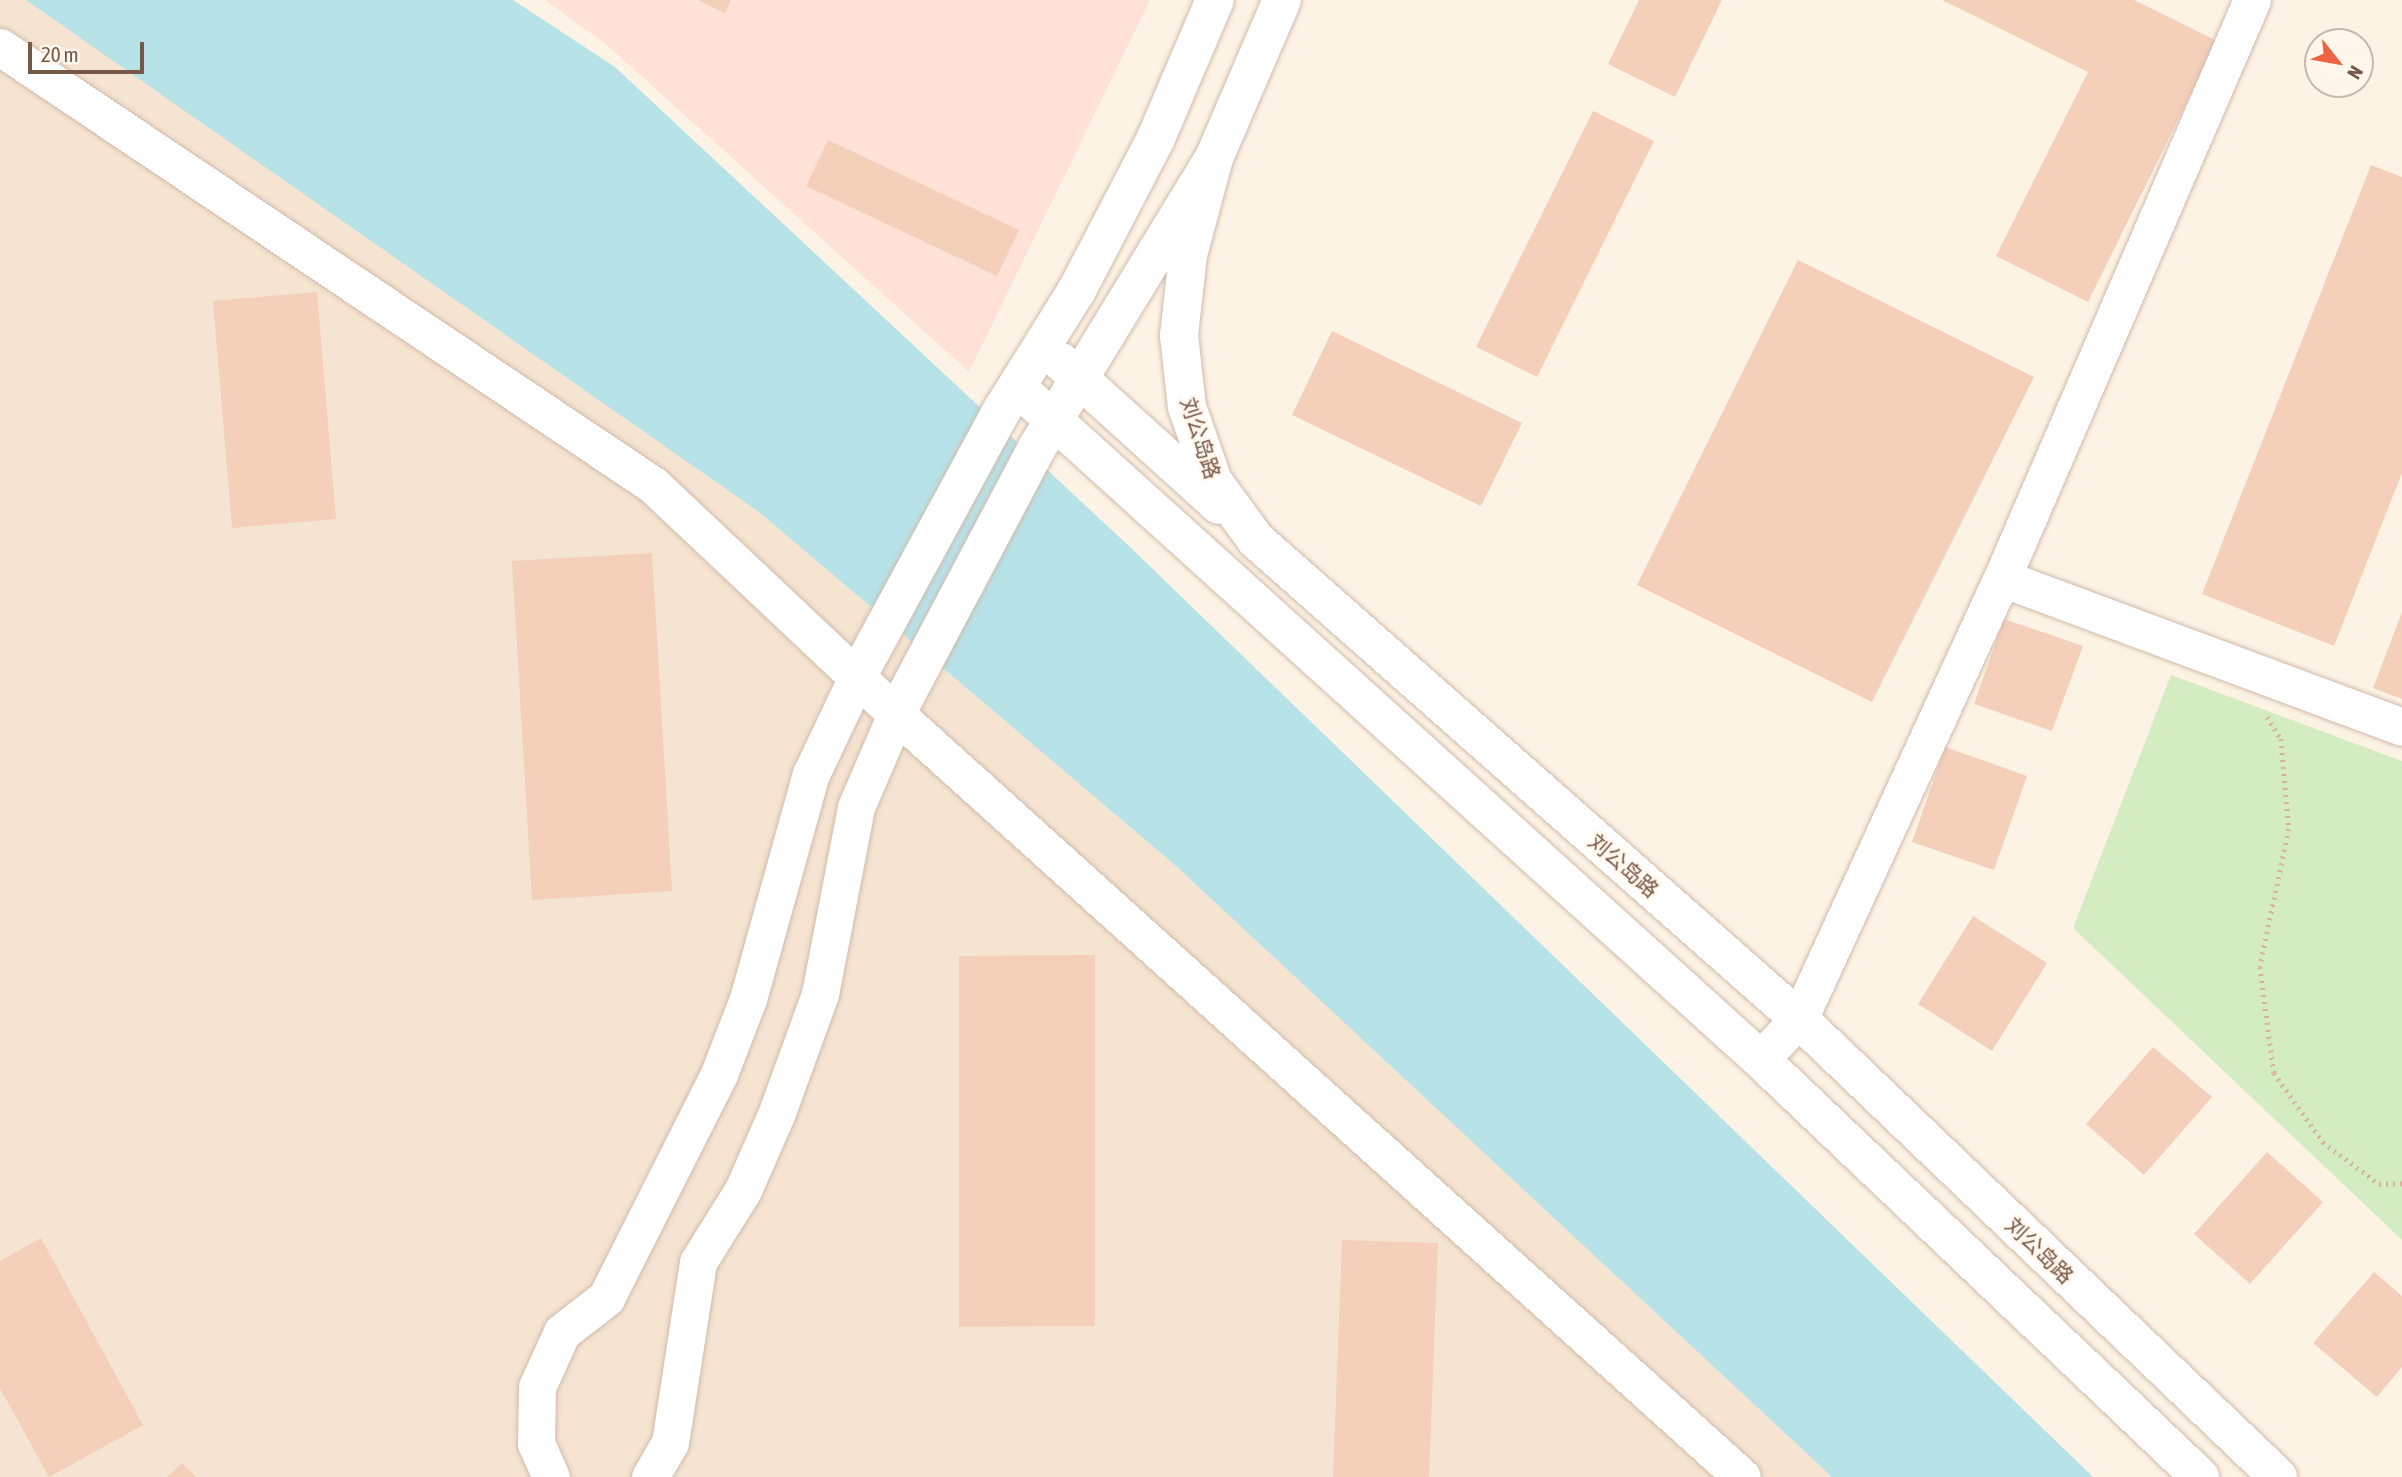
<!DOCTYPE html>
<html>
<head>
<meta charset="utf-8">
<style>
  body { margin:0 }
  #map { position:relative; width:2402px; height:1477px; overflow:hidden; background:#fdf3e4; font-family:"Asap Condensed","Noto Sans SC",sans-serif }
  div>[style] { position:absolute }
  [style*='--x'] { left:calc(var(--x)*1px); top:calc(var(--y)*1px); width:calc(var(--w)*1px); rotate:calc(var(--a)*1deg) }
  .residential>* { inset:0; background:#f5e4d1 }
  .commercial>* { inset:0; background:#fee1d7 }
  .green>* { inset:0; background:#d4ecc1 }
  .water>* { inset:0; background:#b7e2e8 }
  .building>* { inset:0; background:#f4cfba }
  .path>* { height:4.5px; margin-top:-2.25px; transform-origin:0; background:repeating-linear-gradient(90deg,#d9b29d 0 2px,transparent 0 7px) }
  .roads { filter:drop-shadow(0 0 2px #d1bbac) drop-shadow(0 0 2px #d1bbac) }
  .minor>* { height:37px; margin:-18.5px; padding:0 18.5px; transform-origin:18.5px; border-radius:18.5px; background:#fff }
  .secondary>* { height:38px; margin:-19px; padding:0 19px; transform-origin:19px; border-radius:19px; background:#fff }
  span { translate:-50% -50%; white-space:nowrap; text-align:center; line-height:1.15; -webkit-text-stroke:5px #fff7eb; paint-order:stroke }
  .street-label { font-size:21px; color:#775748 }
  .north { position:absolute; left:2304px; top:28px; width:70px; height:70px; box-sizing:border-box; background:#fff7eb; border:2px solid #c9b7aa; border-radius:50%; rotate:121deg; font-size:19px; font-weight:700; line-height:28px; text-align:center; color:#775748 }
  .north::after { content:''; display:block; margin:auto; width:24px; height:32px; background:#ee6442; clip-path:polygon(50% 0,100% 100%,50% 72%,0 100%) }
  .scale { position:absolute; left:28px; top:42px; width:116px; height:32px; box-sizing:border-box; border:4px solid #775748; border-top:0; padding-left:9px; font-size:21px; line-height:24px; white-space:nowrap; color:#775748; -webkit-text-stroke:5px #fff7eb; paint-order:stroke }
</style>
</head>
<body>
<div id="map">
  <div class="residential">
    <i style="clip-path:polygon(0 0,26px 0,46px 13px,759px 512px,1176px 866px,1832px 1477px,0 1477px)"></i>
  </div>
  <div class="commercial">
    <i style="clip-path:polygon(545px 0,1150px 0,969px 372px,607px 45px)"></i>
  </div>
  <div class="green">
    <i style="clip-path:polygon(2171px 675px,2402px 761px,2402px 1240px,2073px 928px)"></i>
  </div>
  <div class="water">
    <i style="clip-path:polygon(26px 0,513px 0,615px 67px,1131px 548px,2093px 1477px,1832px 1477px,1176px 866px,759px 512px)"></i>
  </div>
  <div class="building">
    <i style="clip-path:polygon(698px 0,731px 0,725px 13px)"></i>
    <i style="clip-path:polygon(1639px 0,1722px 0,1675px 97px,1608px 64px)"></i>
    <i style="clip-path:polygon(1942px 0,2134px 0,2217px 41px,2088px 302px,1996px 256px,2088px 72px)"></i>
    <i style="clip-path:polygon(1593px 111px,1654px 141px,1537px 377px,1476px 347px)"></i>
    <i style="clip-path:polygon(828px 140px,1019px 230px,997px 276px,806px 186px)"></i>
    <i style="clip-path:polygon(2371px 165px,2402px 177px,2402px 473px,2334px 646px,2202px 594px)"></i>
    <i style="clip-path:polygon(1798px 260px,2034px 377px,1872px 702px,1637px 585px)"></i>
    <i style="clip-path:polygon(317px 292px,336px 519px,232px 528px,213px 301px)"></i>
    <i style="clip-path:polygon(1332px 331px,1522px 423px,1481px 506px,1292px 415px)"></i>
    <i style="clip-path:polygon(652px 553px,672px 891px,532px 900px,512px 561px)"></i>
    <i style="clip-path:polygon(2402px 612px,2402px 699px,2373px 688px)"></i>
    <i style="clip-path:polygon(2004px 619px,2083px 646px,2052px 731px,1974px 704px)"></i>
    <i style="clip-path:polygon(1945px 747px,2027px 776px,1994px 870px,1912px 842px)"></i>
    <i style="clip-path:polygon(1973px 916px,2047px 963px,1992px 1051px,1918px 1004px)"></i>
    <i style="clip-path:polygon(1095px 955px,1095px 1326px,959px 1327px,959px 956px)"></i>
    <i style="clip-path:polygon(2153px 1047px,2212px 1097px,2144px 1175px,2086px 1124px)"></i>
    <i style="clip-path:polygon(2267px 1152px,2323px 1202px,2250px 1284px,2194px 1234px)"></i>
    <i style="clip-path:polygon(41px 1238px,143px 1425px,49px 1477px,0 1388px,0 1261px)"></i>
    <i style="clip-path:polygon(1342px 1240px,1438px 1243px,1429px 1477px,1333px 1477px)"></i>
    <i style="clip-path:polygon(2374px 1272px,2402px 1296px,2402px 1367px,2377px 1397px,2313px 1343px)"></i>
    <i style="clip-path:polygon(182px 1463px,196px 1477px,167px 1477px)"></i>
  </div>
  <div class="path">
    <i style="--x:2267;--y:717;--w:26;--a:58"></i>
    <i style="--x:2281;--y:739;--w:90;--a:84.9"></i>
    <i style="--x:2289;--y:829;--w:141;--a:101.9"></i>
    <i style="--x:2260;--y:967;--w:107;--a:82.5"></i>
    <i style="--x:2274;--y:1073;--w:85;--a:54.6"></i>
    <i style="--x:2323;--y:1142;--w:70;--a:36.9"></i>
    <i style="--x:2379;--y:1184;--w:23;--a:-2"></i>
  </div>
  <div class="roads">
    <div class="minor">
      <i style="--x:0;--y:47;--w:786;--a:33.85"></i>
      <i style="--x:653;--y:485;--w:334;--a:43.3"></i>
      <i style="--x:896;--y:714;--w:1139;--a:42.05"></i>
      <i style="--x:2002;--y:578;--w:427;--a:20.4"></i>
      <i style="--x:1760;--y:1059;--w:56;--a:-45.7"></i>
      <i style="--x:1799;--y:1019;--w:485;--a:-65.3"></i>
      <i style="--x:2002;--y:578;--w:630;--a:-66.61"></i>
      <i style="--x:551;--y:1477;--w:36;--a:-114"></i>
      <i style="--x:536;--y:1444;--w:57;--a:-89"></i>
      <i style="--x:537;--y:1387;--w:60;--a:-65.6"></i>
      <i style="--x:562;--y:1332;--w:56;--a:-37.7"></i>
      <i style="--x:606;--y:1298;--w:251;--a:-63.2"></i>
      <i style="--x:719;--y:1074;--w:80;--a:-68.9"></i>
      <i style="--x:748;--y:999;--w:234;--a:-74.4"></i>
      <i style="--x:811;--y:774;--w:107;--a:-64.6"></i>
      <i style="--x:650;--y:1477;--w:39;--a:-60"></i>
      <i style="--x:670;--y:1443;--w:183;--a:-81.2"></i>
      <i style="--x:698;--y:1262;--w:85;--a:-58"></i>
      <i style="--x:743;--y:1190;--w:82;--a:-66.3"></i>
      <i style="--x:776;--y:1115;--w:129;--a:-70"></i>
      <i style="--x:820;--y:994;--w:190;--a:-79.1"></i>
      <i style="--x:856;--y:807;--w:101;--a:-66.7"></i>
    </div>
    <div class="secondary">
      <i style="--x:1214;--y:158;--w:100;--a:105"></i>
      <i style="--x:1188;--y:255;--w:81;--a:96.4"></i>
      <i style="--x:1179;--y:335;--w:72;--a:83.7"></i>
      <i style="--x:1187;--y:407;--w:78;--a:70.6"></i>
      <i style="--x:1213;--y:481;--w:73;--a:53.9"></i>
      <i style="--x:1256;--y:540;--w:724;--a:41.42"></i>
      <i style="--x:1799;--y:1019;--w:663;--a:43.72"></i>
      <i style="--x:1061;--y:362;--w:213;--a:42.1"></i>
      <i style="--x:1017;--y:387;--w:1002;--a:42.13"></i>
      <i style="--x:1760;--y:1059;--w:607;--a:43.53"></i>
      <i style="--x:857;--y:677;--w:304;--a:-61.5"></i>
      <i style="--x:1002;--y:410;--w:142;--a:-58"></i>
      <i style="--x:1077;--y:290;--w:171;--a:-62.5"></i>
      <i style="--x:1156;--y:138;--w:150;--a:-66.9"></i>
      <i style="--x:896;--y:714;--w:303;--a:-62.1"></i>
      <i style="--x:1038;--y:446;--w:338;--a:-58.6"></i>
      <i style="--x:1214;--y:158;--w:172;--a:-66.7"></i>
    </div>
  </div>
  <div class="street-label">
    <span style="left:1201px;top:438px;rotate:72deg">刘公岛路</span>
    <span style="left:1624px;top:865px;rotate:41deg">刘公岛路</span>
    <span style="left:2040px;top:1250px;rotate:44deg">刘公岛路</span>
  </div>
  <div class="north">N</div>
  <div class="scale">20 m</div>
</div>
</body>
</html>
